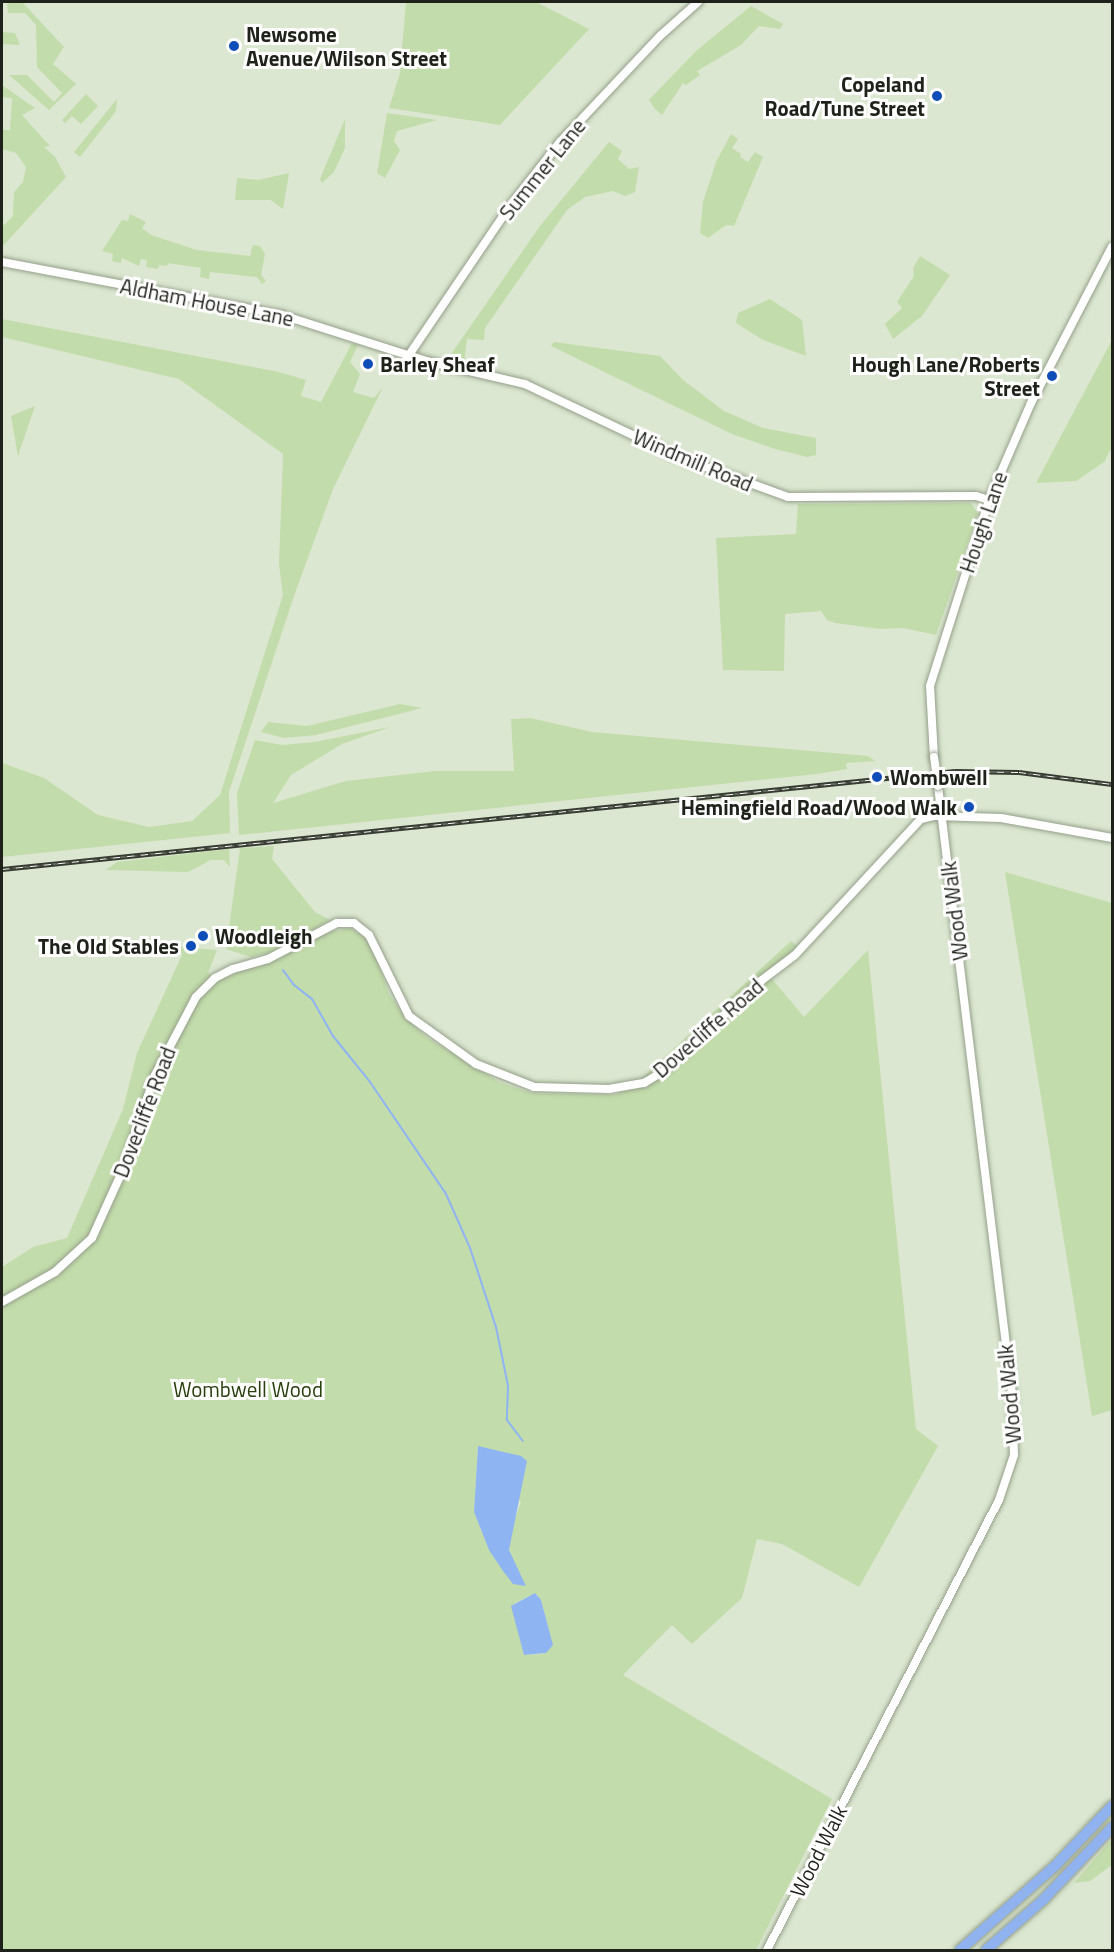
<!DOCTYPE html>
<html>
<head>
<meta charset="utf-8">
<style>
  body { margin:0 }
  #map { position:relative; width:1114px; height:1952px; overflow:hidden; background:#dbe7d0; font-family:"Titillium Web",sans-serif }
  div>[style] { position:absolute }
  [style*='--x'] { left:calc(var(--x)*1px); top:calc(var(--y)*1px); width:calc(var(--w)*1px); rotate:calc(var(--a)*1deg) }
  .green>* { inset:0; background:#c3dcab }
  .water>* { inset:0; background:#8fb4f2 }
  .stream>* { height:2px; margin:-1px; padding:0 1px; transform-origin:1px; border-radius:1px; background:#8fb4f2 }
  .roads { filter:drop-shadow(0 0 2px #95a08b) drop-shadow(0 0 2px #95a08b) }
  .secondary>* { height:8px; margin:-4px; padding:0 4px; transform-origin:4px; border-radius:4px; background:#fff }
  .highway>* { height:10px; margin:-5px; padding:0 5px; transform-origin:5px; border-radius:5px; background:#90b2ee }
  .rail>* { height:4.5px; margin-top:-2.25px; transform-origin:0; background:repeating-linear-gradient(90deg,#fff 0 7px,#373c32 0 14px); box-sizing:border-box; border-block:2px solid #373c32 }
  .bridges { filter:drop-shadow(0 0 2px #95a08b) drop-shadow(0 0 2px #95a08b) }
  .secondary-bridge>* { height:8px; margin:-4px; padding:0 4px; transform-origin:4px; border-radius:4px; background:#fff }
  .dots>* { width:16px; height:16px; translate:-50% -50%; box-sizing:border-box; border:3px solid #fff; border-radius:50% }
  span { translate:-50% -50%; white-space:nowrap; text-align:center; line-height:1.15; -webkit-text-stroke:6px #fff; paint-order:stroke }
  .poi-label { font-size:21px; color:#1e221a; font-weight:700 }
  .left { translate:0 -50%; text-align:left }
  .right { translate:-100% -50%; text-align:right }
  .street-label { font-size:21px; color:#1e221a }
  .park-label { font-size:21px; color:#293f0e }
  .frame { position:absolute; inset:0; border:3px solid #1e221a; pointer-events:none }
</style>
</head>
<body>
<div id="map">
  <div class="green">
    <i style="clip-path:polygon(7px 2px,22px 2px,64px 47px,53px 64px,76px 84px,49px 110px,9px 75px,27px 75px,54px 102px,62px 93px,37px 67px,36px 25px,25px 13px,8px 13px)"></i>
    <i style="clip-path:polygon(406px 2px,536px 2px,589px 29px,500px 125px,488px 123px,389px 108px,400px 73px)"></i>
    <i style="clip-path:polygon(751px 6px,783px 24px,780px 29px,759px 26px,741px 45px,697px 71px,700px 75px,686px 85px,683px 83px,662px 115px,655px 109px,649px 100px,696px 51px)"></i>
    <i style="clip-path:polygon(2px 22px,3px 32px,15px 33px,20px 45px,2px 44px)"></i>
    <i style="clip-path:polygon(2px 85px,35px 108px,22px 115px,50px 146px,44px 147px,55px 157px,66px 177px,2px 247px,2px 227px,13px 216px,14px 192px,23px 182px,26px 167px,16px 153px,2px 149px,2px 130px,10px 130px,12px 98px,2px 97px)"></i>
    <i style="clip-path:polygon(86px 94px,98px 106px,81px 124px,72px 116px,65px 123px,62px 120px)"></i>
    <i style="clip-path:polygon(117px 99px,116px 111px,80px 157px,74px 152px)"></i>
    <i style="clip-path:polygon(387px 113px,437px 120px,397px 131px,394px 141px,400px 150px,385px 178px,377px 173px)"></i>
    <i style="clip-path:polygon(345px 119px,345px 148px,334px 172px,322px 183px,320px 179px)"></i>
    <i style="clip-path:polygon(731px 134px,738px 139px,732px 148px,741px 154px,740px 157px,748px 162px,755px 152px,763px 157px,734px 226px,726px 225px,708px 238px,700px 233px,703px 202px,716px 162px)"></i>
    <i style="clip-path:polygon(609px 142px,622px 151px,618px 159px,629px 169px,639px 167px,635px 192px,625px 196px,613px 191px,585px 197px,567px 210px,485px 328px,484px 340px,467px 339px,464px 363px,447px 360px,540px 226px)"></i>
    <i style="clip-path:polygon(289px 173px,283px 209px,271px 200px,235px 200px,237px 178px,258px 180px)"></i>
    <i style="clip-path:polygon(130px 214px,146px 222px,142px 228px,151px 235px,197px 250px,250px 256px,253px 245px,260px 246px,265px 254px,261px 275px,266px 281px,262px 284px,257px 277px,210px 272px,209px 279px,200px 277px,201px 268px,168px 263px,167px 266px,159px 265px,158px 269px,146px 267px,147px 260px,141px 259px,139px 266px,122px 258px,121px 263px,112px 261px,113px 254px,102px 251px,122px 220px,128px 221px)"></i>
    <i style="clip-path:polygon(920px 256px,950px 275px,922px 316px,893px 339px,885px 324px,902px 308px,897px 302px,914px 276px,913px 268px)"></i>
    <i style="clip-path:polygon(770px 299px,802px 320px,806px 356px,763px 340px,736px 323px,738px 313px)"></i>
    <i style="clip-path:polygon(2px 319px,279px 372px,306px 380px,301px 396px,321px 402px,352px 343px,358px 345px,350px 362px,360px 374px,353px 392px,374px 398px,383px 387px,333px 489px,294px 596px,229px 792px,230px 833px,2px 857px,2px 763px,44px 778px,98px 815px,149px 827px,192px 821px,220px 795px,283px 595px,279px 564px,283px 454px,179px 379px,2px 337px)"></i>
    <i style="clip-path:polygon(1112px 340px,1112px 447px,1104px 462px,1076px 481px,1036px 483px)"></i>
    <i style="clip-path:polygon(554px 342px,660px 356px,683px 380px,724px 411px,763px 428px,816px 438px,816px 455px,807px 457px,775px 449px,732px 434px,551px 346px)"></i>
    <i style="clip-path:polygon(35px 406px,18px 456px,11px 416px)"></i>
    <i style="clip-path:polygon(971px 503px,978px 514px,936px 635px,903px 628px,880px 629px,835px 623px,827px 620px,821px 611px,785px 614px,784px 671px,723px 670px,716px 538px,796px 534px,798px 504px)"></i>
    <i style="clip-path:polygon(400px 704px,422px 708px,316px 735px,284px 738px,261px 732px,268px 722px,307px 726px)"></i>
    <i style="clip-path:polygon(530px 718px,592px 732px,868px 756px,875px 761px,846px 763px,847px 769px,817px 774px,239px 835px,237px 793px,255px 740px,282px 745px,315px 742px,390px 727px,342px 744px,291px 775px,273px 803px,346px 781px,435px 771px,514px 771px,511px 719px)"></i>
    <i style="clip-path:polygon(274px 846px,272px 859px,315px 912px,330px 920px,274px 952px,251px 957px,226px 949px,240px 848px)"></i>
    <i style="clip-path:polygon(229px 849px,230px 867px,224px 860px,211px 860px,188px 872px,106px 870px,117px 862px)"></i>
    <i style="clip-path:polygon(1005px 872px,1112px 903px,1112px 1410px,1092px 1416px)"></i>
    <i style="clip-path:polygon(evenodd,350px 928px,371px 941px,389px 994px,405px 1017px,426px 1037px,501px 1083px,532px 1093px,615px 1095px,642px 1078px,791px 941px,798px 947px,767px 973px,804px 1017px,868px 950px,916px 1429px,938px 1446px,859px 1587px,782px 1544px,757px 1539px,742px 1598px,692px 1644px,672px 1625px,623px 1675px,832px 1799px,756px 1950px,2px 1950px,2px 1267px,33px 1247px,67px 1238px,123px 1109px,137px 1053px,182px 955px,180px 947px,217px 950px,208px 973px,217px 978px,317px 934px,350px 928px,478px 1446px,521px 1502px,511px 1529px,509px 1550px,525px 1586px,489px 1550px,474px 1512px,478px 1446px,350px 928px,535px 1593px,541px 1600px,551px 1638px,543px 1654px,524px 1655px,514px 1604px,535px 1593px)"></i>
    <i style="clip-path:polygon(1112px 1839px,1112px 1865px,1090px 1881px,1074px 1883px)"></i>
  </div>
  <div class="water">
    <i style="clip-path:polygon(478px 1446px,521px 1456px,527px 1461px,509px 1550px,526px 1586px,513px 1584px,503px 1571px,489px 1550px,474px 1512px)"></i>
    <i style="clip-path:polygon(535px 1593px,541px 1600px,553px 1645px,546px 1653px,524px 1655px,511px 1606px)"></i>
  </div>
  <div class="stream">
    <i style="--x:283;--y:970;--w:19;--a:54"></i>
    <i style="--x:294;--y:985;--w:23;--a:38"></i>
    <i style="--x:312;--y:999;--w:43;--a:60.4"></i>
    <i style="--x:333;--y:1036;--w:59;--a:51.2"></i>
    <i style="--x:370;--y:1082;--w:135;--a:55.8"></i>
    <i style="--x:446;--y:1194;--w:59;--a:66"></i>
    <i style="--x:470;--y:1248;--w:83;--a:71.8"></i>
    <i style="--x:496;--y:1327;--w:60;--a:78.5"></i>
    <i style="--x:508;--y:1386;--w:34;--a:92"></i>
    <i style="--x:507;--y:1420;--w:26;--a:53"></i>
  </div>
  <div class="roads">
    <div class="secondary">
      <i style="--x:2;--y:262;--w:285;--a:10.7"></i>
      <i style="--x:282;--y:315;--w:151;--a:17.7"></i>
      <i style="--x:426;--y:361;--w:102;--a:13.1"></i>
      <i style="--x:525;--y:384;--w:173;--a:25.4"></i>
      <i style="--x:681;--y:458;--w:114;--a:20"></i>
      <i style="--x:788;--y:497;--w:188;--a:-0.3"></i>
      <i style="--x:976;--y:496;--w:14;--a:17"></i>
      <i style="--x:409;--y:355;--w:180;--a:-55.9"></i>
      <i style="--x:510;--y:206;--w:81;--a:-52"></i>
      <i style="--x:560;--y:142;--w:147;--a:-46.7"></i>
      <i style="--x:661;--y:35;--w:50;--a:-41.7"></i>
      <i style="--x:934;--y:757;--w:71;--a:-93.2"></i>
      <i style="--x:930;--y:686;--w:195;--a:-72.4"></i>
      <i style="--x:989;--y:500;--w:106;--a:-66.6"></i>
      <i style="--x:1031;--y:403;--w:176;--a:-62.6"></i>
      <i style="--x:2;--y:1302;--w:61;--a:-29.5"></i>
      <i style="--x:55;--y:1272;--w:50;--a:-42.6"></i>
      <i style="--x:92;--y:1238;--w:70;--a:-65.6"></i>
      <i style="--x:121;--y:1174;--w:105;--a:-71"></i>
      <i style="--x:155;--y:1075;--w:88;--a:-62.3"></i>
      <i style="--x:196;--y:997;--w:27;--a:-45"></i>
      <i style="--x:215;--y:978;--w:20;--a:-27"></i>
      <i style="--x:233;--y:969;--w:36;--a:-16"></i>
      <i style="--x:268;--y:959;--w:78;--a:-27.6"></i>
      <i style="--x:337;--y:923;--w:17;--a:0"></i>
      <i style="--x:354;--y:923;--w:19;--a:39"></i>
      <i style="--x:369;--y:935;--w:90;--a:63.7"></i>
      <i style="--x:409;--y:1016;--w:82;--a:35.6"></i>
      <i style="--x:476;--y:1064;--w:62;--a:21.6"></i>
      <i style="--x:534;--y:1087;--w:75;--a:1.5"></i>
      <i style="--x:609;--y:1089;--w:36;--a:-10"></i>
      <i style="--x:644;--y:1083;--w:21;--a:-31"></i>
      <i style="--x:662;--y:1072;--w:136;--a:-42.6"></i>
      <i style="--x:762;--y:980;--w:41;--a:-37.1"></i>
      <i style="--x:795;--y:955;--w:185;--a:-47.2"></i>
      <i style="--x:921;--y:819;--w:13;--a:-13"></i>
      <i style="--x:934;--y:816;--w:67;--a:1.7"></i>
      <i style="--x:1001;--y:818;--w:113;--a:10.2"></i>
      <i style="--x:767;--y:1950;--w:506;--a:-62.73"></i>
      <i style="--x:999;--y:1500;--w:47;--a:-71.6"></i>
      <i style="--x:1014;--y:1455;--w:61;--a:-91.9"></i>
      <i style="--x:1012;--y:1394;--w:612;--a:-96.94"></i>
    </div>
    <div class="highway">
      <i style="--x:960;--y:1950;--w:127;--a:-41.5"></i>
      <i style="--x:1055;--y:1866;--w:83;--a:-46.5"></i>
      <i style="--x:986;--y:1950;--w:77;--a:-41.3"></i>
      <i style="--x:1044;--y:1899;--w:99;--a:-46.6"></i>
    </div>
  </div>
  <div class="rail">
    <i style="--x:2;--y:869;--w:958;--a:-5.87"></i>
    <i style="--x:955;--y:771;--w:64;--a:0.9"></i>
    <i style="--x:1019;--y:772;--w:94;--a:7.4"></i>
  </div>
  <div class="bridges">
    <div class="secondary-bridge">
      <i style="--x:934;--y:757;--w:29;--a:82"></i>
    </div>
  </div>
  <div class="dots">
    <i style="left:234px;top:46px;background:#0f4db8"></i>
    <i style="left:937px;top:96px;background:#0f4db8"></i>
    <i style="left:368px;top:364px;background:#0f4db8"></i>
    <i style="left:1052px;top:376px;background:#0f4db8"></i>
    <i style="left:877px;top:777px;background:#0f4db8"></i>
    <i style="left:969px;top:807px;background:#0f4db8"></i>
    <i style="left:203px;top:936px;background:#0f4db8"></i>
    <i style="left:191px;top:946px;background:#0f4db8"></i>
  </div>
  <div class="poi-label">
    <span class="left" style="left:246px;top:46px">Newsome<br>Avenue/Wilson Street</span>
    <span class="right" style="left:925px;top:96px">Copeland<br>Road/Tune Street</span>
    <span class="left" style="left:380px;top:364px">Barley Sheaf</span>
    <span class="right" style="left:1040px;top:376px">Hough Lane/Roberts<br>Street</span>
    <span class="left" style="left:890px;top:777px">Wombwell</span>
    <span class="right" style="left:957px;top:807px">Hemingfield Road/Wood Walk</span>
    <span class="left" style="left:215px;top:936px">Woodleigh</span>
    <span class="right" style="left:179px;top:946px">The Old Stables</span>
  </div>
  <div class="street-label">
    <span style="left:542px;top:169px;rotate:-51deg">Summer Lane</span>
    <span style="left:207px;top:302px;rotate:11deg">Aldham House Lane</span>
    <span style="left:693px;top:460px;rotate:23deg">Windmill Road</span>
    <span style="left:983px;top:522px;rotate:-71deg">Hough Lane</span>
    <span style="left:954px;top:911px;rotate:-97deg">Wood Walk</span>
    <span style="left:708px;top:1028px;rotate:-41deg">Dovecliffe Road</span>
    <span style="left:144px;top:1112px;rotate:-69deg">Dovecliffe Road</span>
    <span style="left:1009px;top:1394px;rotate:-95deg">Wood Walk</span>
    <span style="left:818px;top:1851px;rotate:-63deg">Wood Walk</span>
  </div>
  <div class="park-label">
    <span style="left:248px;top:1389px">Wombwell Wood</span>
  </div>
  <div class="frame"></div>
</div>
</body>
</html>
